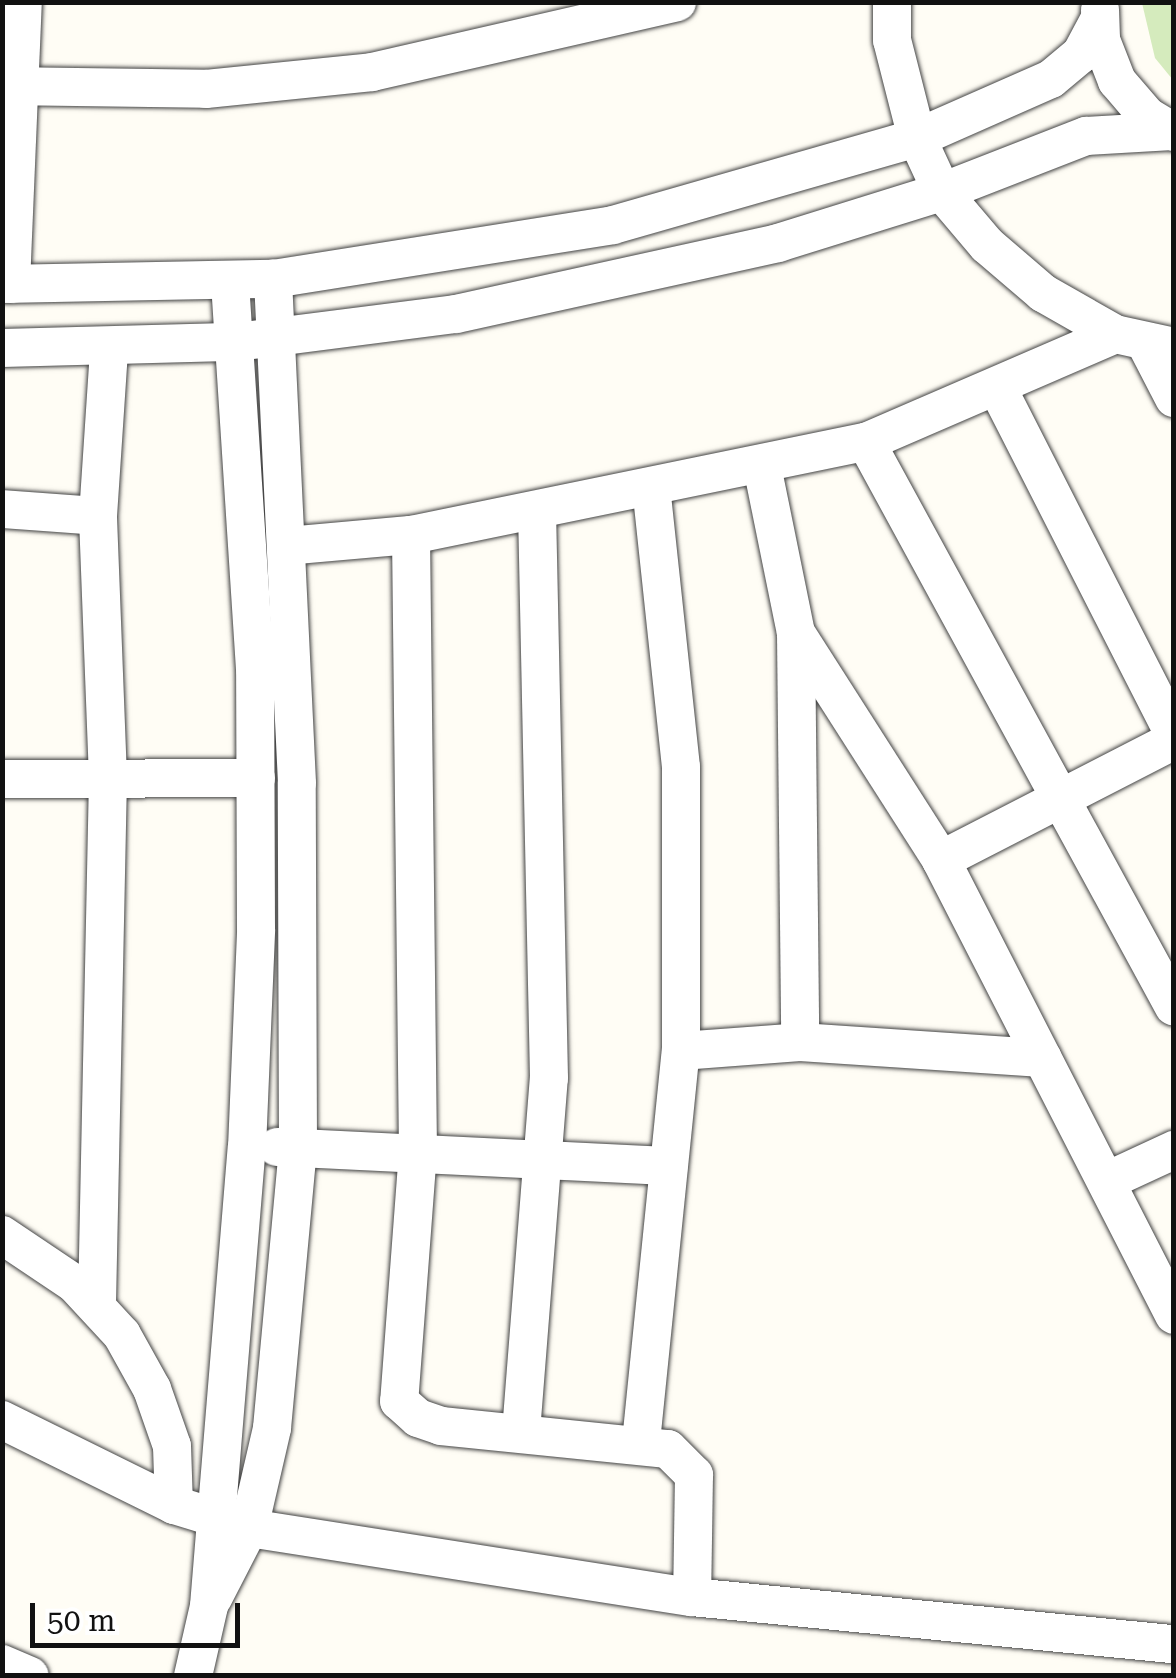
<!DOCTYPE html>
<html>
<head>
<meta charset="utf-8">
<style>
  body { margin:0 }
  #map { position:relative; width:1176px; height:1678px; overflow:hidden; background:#fffdf5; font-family:"Roboto Serif",serif }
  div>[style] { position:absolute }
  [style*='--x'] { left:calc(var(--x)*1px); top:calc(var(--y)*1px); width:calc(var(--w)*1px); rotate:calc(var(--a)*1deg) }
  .green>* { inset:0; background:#d5ebbd }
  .roads { filter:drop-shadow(0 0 2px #444) drop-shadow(0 0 2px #444) }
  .minor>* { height:38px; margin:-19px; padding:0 19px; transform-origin:19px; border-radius:19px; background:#fff }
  span { translate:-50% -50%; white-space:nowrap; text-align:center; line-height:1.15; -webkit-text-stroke:10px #fff; paint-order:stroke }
  .frame { position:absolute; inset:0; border:5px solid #111; pointer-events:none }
  .scale { position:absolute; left:30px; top:1603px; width:210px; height:45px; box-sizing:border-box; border:5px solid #111; border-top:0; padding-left:12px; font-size:30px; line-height:35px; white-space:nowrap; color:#111; -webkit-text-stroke:8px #fff; paint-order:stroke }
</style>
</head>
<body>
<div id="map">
  <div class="green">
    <i style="clip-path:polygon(1142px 3px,1173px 3px,1173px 80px,1155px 58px)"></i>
  </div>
  <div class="roads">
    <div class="minor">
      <i style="--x:892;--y:2;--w:38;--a:90"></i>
      <i style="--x:892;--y:40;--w:101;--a:75.7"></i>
      <i style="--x:917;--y:138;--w:60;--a:65.2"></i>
      <i style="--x:942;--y:192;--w:70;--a:49.7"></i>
      <i style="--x:987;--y:245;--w:74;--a:40.6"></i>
      <i style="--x:1043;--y:293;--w:83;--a:29.7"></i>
      <i style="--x:1115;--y:334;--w:60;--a:12.4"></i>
      <i style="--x:1100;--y:10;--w:30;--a:88"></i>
      <i style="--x:1101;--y:40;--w:44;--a:68.7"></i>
      <i style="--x:1117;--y:81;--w:46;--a:49.4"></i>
      <i style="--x:1147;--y:116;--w:31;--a:31"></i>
      <i style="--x:2;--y:86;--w:204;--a:0.8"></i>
      <i style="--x:206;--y:89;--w:167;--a:-5.8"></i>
      <i style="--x:372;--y:72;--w:313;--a:-12.9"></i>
      <i style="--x:2;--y:284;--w:271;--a:-1.1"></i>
      <i style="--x:273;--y:279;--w:344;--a:-9"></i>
      <i style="--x:613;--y:225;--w:316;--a:-16"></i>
      <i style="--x:917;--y:138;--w:146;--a:-23.8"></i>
      <i style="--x:1051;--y:79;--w:39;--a:-40"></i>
      <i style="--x:1081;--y:54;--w:40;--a:-62"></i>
      <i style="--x:11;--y:284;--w:282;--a:-87.6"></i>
      <i style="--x:1146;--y:344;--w:61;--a:62.6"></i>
      <i style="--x:2;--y:348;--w:235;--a:-1.5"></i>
      <i style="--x:237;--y:342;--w:221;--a:-7.3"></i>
      <i style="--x:456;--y:314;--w:330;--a:-12.4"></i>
      <i style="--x:778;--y:243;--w:172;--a:-17.3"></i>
      <i style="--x:942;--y:192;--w:155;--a:-21.3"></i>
      <i style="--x:1086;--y:136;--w:86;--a:-3.3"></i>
      <i style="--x:997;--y:387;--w:390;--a:63"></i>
      <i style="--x:866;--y:442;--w:643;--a:61.4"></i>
      <i style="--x:762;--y:466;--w:170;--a:78.5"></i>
      <i style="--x:796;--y:633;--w:269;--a:57.4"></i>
      <i style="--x:941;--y:860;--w:511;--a:62.88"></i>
      <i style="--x:2;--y:509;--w:96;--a:4.2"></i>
      <i style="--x:411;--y:535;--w:616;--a:89.35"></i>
      <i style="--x:418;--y:1151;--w:251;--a:94.3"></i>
      <i style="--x:399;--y:1401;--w:25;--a:42"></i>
      <i style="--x:418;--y:1418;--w:24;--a:19"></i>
      <i style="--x:441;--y:1426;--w:228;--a:5.8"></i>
      <i style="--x:668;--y:1449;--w:37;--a:45"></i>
      <i style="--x:694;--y:1475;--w:122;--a:90.9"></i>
      <i style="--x:287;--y:546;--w:124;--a:-5.1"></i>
      <i style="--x:411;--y:535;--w:464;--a:-11.6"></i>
      <i style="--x:866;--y:442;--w:271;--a:-23.4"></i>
      <i style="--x:796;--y:634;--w:408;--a:89.4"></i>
      <i style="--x:2;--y:779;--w:254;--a:-0.2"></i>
      <i style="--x:941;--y:860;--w:262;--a:-27.2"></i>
      <i style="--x:681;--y:1051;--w:119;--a:-4.3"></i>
      <i style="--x:800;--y:1042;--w:243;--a:3.8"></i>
      <i style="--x:277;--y:1147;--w:392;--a:2.8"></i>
      <i style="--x:1109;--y:1180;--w:72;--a:-24.8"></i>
      <i style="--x:2;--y:1235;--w:88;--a:33.9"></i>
      <i style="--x:75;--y:1284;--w:69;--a:47.3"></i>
      <i style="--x:122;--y:1335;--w:62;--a:60.9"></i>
      <i style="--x:152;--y:1389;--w:60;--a:70.7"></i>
      <i style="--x:172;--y:1446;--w:59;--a:88.1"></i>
      <i style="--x:97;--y:1303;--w:525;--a:-88.8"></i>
      <i style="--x:108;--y:778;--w:262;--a:-92.2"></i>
      <i style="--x:98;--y:516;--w:167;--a:-86.2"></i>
      <i style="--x:2;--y:1420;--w:192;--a:26.3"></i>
      <i style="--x:174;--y:1505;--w:78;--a:17"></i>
      <i style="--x:249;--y:1528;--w:448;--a:8.9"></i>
      <i style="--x:692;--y:1597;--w:484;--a:5.6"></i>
      <i style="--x:521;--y:1432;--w:355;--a:-85.5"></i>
      <i style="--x:549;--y:1078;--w:567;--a:-91.21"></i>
      <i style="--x:641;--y:1442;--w:393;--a:-84.2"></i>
      <i style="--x:681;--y:1051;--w:284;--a:-90"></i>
      <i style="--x:681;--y:767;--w:282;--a:-96.1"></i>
      <i style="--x:213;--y:1598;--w:79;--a:-62.8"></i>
      <i style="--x:249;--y:1528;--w:103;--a:-77"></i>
      <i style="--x:272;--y:1428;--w:282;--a:-84.7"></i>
      <i style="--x:298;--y:1147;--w:364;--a:-90.2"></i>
      <i style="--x:297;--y:783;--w:505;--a:-92.73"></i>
      <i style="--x:2;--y:1664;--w:30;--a:23"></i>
      <i style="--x:193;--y:1676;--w:72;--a:-77.1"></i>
      <i style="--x:209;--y:1606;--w:460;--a:-85.3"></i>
      <i style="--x:247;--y:1148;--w:219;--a:-87.6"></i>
      <i style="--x:256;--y:929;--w:260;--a:-90.2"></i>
      <i style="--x:255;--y:669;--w:388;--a:-93.7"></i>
    </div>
  </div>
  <div class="frame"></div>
  <div class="scale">50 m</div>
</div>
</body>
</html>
